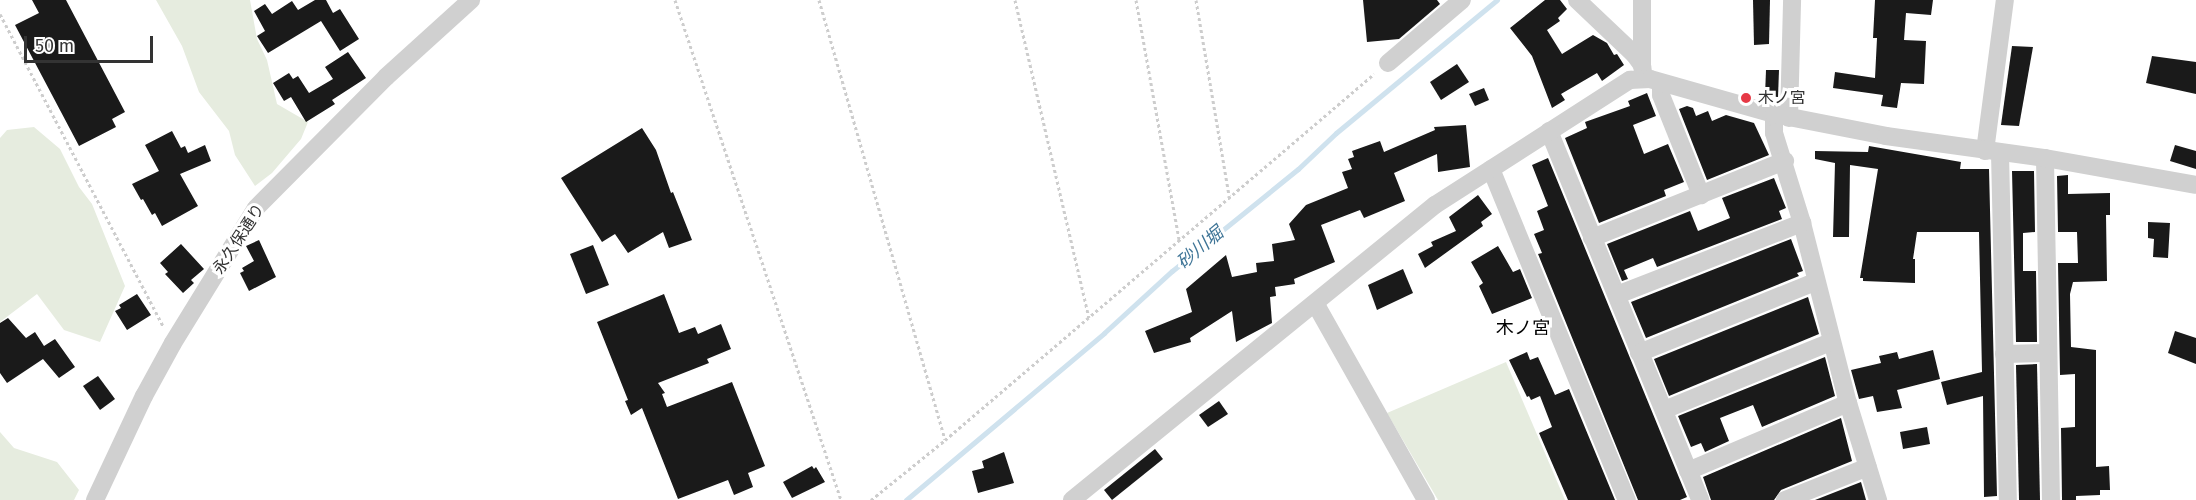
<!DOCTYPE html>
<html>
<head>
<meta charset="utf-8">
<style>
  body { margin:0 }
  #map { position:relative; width:2196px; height:500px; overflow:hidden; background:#fff; font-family:"Fira Sans","Noto Sans JP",sans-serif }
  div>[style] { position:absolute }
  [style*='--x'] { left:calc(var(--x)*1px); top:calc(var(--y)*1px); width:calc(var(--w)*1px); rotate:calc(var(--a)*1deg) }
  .green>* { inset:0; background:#e6ecdf }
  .stream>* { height:5px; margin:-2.5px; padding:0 2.5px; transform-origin:2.5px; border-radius:2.5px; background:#cfe2ee }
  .building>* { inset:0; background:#1a1a1a }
  .path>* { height:3px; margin-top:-1.5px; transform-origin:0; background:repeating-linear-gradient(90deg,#cdcdcd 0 3px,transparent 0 6px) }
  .minor>* { height:18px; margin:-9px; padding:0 9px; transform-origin:9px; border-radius:9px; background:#d0d0d0 }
  .dots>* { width:16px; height:16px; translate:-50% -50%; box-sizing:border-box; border:3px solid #fff; border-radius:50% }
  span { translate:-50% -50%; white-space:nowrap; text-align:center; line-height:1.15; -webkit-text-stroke:6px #fff; paint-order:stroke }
  .poi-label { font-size:16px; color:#333 }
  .left { translate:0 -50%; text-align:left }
  .street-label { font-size:16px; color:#333 }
  .water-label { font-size:18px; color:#3f7597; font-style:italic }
  .neighbourhood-label { font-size:18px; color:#000 }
  .scale { position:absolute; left:24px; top:36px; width:129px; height:27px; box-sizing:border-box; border:3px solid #333; border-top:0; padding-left:8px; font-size:18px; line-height:21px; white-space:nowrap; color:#333; -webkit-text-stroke:4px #fff; paint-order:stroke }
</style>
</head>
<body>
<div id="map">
  <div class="green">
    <i style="clip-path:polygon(156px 0,250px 0,257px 39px,267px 60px,277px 104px,308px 122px,301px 139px,272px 173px,255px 186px,235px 155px,229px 131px,199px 92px,182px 46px)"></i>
    <i style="clip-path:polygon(34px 127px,60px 149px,79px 187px,92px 204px,125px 286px,100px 342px,64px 330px,37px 294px,0 322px,0 138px,7px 130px)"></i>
    <i style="clip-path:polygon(1506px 362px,1565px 500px,1438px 500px,1387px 413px)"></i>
    <i style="clip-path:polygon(0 432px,14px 448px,57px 462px,79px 490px,74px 500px,0 500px)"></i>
  </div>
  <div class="stream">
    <i style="--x:906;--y:500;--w:259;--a:-40.1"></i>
    <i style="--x:1104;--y:333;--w:92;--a:-42.4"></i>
    <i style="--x:1172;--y:271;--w:162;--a:-39"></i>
    <i style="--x:1298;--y:169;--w:52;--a:-43.5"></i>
    <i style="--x:1336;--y:133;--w:209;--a:-39.6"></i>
  </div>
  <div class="building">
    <i style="clip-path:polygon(32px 0,66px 0,125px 112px,112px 119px,116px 127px,79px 146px,15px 25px,39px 13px)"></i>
    <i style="clip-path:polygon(315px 0,326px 0,333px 13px,340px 9px,359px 39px,340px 51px,321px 21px,268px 53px,257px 36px,265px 31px,254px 11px,265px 4px,272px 14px,292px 1px,298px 10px)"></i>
    <i style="clip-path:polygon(1363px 0,1437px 0,1440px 4px,1399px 39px,1367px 42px)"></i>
    <i style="clip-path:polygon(1545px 0,1560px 0,1567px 9px,1558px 18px,1560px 21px,1547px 30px,1562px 54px,1593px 35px,1607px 43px,1614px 55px,1617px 54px,1624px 65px,1602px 81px,1597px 73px,1561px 94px,1565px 100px,1552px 108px,1532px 56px,1510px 28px)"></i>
    <i style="clip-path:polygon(1753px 0,1770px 0,1769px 44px,1754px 45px)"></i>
    <i style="clip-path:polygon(1875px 0,1933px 0,1931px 15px,1906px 13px,1904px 40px,1926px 41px,1924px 84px,1901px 83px,1897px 108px,1881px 106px,1883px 95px,1833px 88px,1835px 72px,1875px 78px,1877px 38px,1873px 38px)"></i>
    <i style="clip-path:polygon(2012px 46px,2033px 47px,2019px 126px,2001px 125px)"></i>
    <i style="clip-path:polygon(348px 52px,366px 78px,332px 100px,335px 104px,306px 122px,291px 97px,284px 101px,273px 83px,289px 73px,293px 79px,298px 76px,309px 93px,333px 79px,325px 67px)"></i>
    <i style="clip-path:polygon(2152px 56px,2196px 62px,2196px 94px,2146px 83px)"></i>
    <i style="clip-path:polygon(1457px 64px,1469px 82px,1441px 100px,1430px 82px)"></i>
    <i style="clip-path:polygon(1766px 70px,1779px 70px,1778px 97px,1765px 96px)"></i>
    <i style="clip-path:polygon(1484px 88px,1489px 100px,1475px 106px,1469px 94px)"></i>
    <i style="clip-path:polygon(1647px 93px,1656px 116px,1633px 125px,1644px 154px,1668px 144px,1684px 182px,1664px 190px,1666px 196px,1599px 223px,1565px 138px,1587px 128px,1585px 122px,1630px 106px,1628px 101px)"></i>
    <i style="clip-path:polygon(1687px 106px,1693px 108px,1696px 116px,1708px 111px,1712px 121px,1726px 115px,1754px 123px,1769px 155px,1707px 180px,1679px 109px)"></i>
    <i style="clip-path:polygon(1466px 125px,1470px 167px,1438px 172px,1437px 154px,1394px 173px,1405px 201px,1364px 218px,1360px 210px,1321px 225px,1335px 262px,1294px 279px,1295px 284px,1275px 287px,1276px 296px,1270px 297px,1272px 323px,1236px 342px,1232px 311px,1190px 338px,1191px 342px,1154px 353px,1145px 331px,1192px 312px,1186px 289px,1226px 255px,1232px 277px,1257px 272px,1256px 263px,1274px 261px,1272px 244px,1295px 240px,1289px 224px,1306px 205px,1348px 188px,1342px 172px,1352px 169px,1348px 159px,1354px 157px,1352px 151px,1380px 141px,1384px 152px,1435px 130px,1434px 127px)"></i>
    <i style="clip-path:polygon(642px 128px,656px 150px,671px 193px,673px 192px,692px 240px,669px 248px,663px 232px,628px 253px,615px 234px,602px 242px,561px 178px)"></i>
    <i style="clip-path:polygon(172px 131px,181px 148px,185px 146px,188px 153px,205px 145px,211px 161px,180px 174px,198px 206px,162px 226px,155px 213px,152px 215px,143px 199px,141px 200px,132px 184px,159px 171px,145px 145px)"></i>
    <i style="clip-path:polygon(2175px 145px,2196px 151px,2196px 169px,2170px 161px)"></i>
    <i style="clip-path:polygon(1869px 146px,1961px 162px,1960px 169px,1989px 169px,1997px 496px,1984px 497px,1983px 396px,1947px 405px,1941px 382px,1982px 372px,1979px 232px,1917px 232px,1913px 259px,1915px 259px,1915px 283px,1863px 281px,1863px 278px,1860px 278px,1878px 169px,1850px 165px,1849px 237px,1833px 237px,1835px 163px,1815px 159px,1815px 151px,1868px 152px)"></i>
    <i style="clip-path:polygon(1548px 158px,1687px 497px,1680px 500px,1638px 500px,1538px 254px,1542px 253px,1534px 234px,1544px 230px,1537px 211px,1548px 206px,1532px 165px)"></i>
    <i style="clip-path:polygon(2012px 171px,2034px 171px,2035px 232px,2023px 233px,2023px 271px,2036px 271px,2037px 342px,2016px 342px)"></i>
    <i style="clip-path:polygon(2068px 175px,2068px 194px,2110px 193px,2110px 215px,2106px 215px,2107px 281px,2073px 282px,2070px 294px,2071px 347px,2096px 350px,2096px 467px,2109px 466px,2110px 490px,2100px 490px,2100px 495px,2076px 496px,2076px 500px,2062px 500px,2061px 428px,2075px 427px,2075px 374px,2060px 375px,2058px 263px,2078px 263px,2077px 232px,2058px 232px,2057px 176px)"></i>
    <i style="clip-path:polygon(1774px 178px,1786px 208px,1779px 211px,1782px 219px,1657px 267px,1653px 258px,1624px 270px,1628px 279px,1622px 281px,1607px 244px,1690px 211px,1698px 231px,1703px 229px,1730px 218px,1722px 198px)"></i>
    <i style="clip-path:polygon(1478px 195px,1492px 214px,1481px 222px,1483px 226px,1425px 268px,1418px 254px,1433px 246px,1431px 242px,1456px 231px,1449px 217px)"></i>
    <i style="clip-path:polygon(2148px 222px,2170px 223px,2168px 258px,2153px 257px,2154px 239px,2148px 238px)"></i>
    <i style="clip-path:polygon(1791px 239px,1803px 271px,1797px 273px,1799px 276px,1646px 338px,1631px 302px)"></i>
    <i style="clip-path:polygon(259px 240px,276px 277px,249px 291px,240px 273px,244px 271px,242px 268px,254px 261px,246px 246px)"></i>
    <i style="clip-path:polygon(181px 244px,204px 269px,191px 280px,194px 283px,183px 293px,165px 274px,168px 272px,160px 263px)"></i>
    <i style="clip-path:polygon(593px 245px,609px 285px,586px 294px,570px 254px)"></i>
    <i style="clip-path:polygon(1498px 246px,1513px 272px,1520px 269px,1532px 298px,1492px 314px,1479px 286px,1483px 283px,1471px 262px)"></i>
    <i style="clip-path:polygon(1403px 269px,1413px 293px,1377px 310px,1368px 285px)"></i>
    <i style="clip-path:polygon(137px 294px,151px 315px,127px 330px,115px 311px,121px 308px,119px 305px)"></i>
    <i style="clip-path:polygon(664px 294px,679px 333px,695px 327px,698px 334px,721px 324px,731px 349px,707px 359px,709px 363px,658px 383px,665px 393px,662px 394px,667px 407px,732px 382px,765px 466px,748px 473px,753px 487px,734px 495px,728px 480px,678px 499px,642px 408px,631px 415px,625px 401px,628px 400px,597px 322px)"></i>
    <i style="clip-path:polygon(1808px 297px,1819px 334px,1669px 396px,1654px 359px)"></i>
    <i style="clip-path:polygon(8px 318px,26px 338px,35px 332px,44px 346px,55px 339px,75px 367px,59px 378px,43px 359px,7px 383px,0 373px,0 323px)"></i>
    <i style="clip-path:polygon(2175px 331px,2196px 338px,2196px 364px,2168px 353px)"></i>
    <i style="clip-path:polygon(1933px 350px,1940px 379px,1897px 390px,1902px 408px,1877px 412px,1873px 396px,1859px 399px,1851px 370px,1881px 363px,1879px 356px,1897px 352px,1899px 359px)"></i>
    <i style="clip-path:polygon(1527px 352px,1530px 360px,1538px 357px,1555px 395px,1569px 389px,1615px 500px,1568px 500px,1539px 433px,1552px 427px,1540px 396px,1531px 400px,1529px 396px,1527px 397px,1509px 360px)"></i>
    <i style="clip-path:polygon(1825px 357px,1835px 396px,1762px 427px,1753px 405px,1720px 418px,1729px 441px,1705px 452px,1701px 443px,1691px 447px,1678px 416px)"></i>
    <i style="clip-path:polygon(2037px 364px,2040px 500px,2019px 500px,2016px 365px)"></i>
    <i style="clip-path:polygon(98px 376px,115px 399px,100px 410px,83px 386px)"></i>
    <i style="clip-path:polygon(1219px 401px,1228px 414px,1208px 427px,1199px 415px)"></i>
    <i style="clip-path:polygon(1841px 418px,1852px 461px,1781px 490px,1774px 500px,1711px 500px,1703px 477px)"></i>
    <i style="clip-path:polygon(1927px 427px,1930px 444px,1903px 449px,1900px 432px)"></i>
    <i style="clip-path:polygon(1155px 449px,1163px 459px,1112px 500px,1104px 490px)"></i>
    <i style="clip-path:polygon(1004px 452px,1014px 483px,978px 493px,972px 471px,984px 468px,982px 461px)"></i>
    <i style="clip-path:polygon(812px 466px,814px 469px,816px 467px,825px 482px,792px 498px,783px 482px)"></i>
    <i style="clip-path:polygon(1861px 482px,1866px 500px,1815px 500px)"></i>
  </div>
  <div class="path">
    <i style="--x:675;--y:0;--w:527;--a:71.63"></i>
    <i style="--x:819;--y:0;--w:457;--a:74"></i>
    <i style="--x:1015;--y:0;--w:326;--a:76.9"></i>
    <i style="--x:1136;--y:0;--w:243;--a:79.8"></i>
    <i style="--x:1196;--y:0;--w:199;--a:80.4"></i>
    <i style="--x:0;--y:14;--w:352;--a:62.4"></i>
    <i style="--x:871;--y:500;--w:95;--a:-39"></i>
    <i style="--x:945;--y:440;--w:564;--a:-40.47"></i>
  </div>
  <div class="minor">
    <i style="--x:1577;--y:0;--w:79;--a:43.5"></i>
    <i style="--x:1634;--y:54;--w:14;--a:54"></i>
    <i style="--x:1642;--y:65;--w:14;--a:82"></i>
    <i style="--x:1388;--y:63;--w:97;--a:-40.4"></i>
    <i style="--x:1642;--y:65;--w:65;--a:-90"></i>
    <i style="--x:1661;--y:83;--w:12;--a:90"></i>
    <i style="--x:1661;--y:95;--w:108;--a:68.2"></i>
    <i style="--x:1774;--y:114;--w:19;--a:90"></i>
    <i style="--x:1774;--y:133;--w:94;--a:72.7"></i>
    <i style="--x:1802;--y:223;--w:186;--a:75.7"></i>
    <i style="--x:1848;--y:403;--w:102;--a:72.8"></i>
    <i style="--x:1789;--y:118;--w:118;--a:-88.5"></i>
    <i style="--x:1549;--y:131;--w:399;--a:67.7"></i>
    <i style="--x:1985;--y:151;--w:152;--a:-82.5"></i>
    <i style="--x:2000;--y:153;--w:347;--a:88.7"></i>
    <i style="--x:2045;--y:158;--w:342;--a:89"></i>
    <i style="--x:1491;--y:169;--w:358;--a:67.7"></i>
    <i style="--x:1592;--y:238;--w:208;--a:-21.8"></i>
    <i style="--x:1617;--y:295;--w:199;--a:-21.3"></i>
    <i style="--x:1315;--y:303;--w:226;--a:60.6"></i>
    <i style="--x:1639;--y:353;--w:190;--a:-22"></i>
    <i style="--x:2004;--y:354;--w:44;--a:-1.3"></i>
    <i style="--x:1664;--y:410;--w:180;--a:-22.2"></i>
    <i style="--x:1688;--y:471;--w:174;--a:-23"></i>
    <i style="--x:95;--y:500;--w:115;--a:-64.8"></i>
    <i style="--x:144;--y:396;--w:60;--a:-61.3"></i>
    <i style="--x:173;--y:343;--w:158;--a:-58.4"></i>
    <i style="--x:256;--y:208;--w:185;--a:-45.2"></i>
    <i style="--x:386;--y:77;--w:115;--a:-42.2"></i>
    <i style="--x:1072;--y:500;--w:468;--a:-39.1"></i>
    <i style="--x:1435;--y:205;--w:232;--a:-32.7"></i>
    <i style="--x:1630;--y:80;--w:20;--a:-3"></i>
    <i style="--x:1650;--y:79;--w:129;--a:15.8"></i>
    <i style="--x:1774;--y:114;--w:114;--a:11.1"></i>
    <i style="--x:1886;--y:136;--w:161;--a:7.9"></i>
    <i style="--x:2045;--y:158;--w:153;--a:10.1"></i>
    <i style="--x:1785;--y:500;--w:89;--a:-21.7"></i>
  </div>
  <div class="dots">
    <i style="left:1746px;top:98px;background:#e63946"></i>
  </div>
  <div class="poi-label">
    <span class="left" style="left:1758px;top:98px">木ノ宮</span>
  </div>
  <div class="street-label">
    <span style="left:239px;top:239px;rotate:-57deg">永久保通り</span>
  </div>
  <div class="water-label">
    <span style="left:1200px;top:248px;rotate:-40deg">砂川堀</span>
  </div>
  <div class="neighbourhood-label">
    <span style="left:1523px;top:328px">木ノ宮</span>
  </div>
  <div class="scale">50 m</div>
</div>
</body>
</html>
